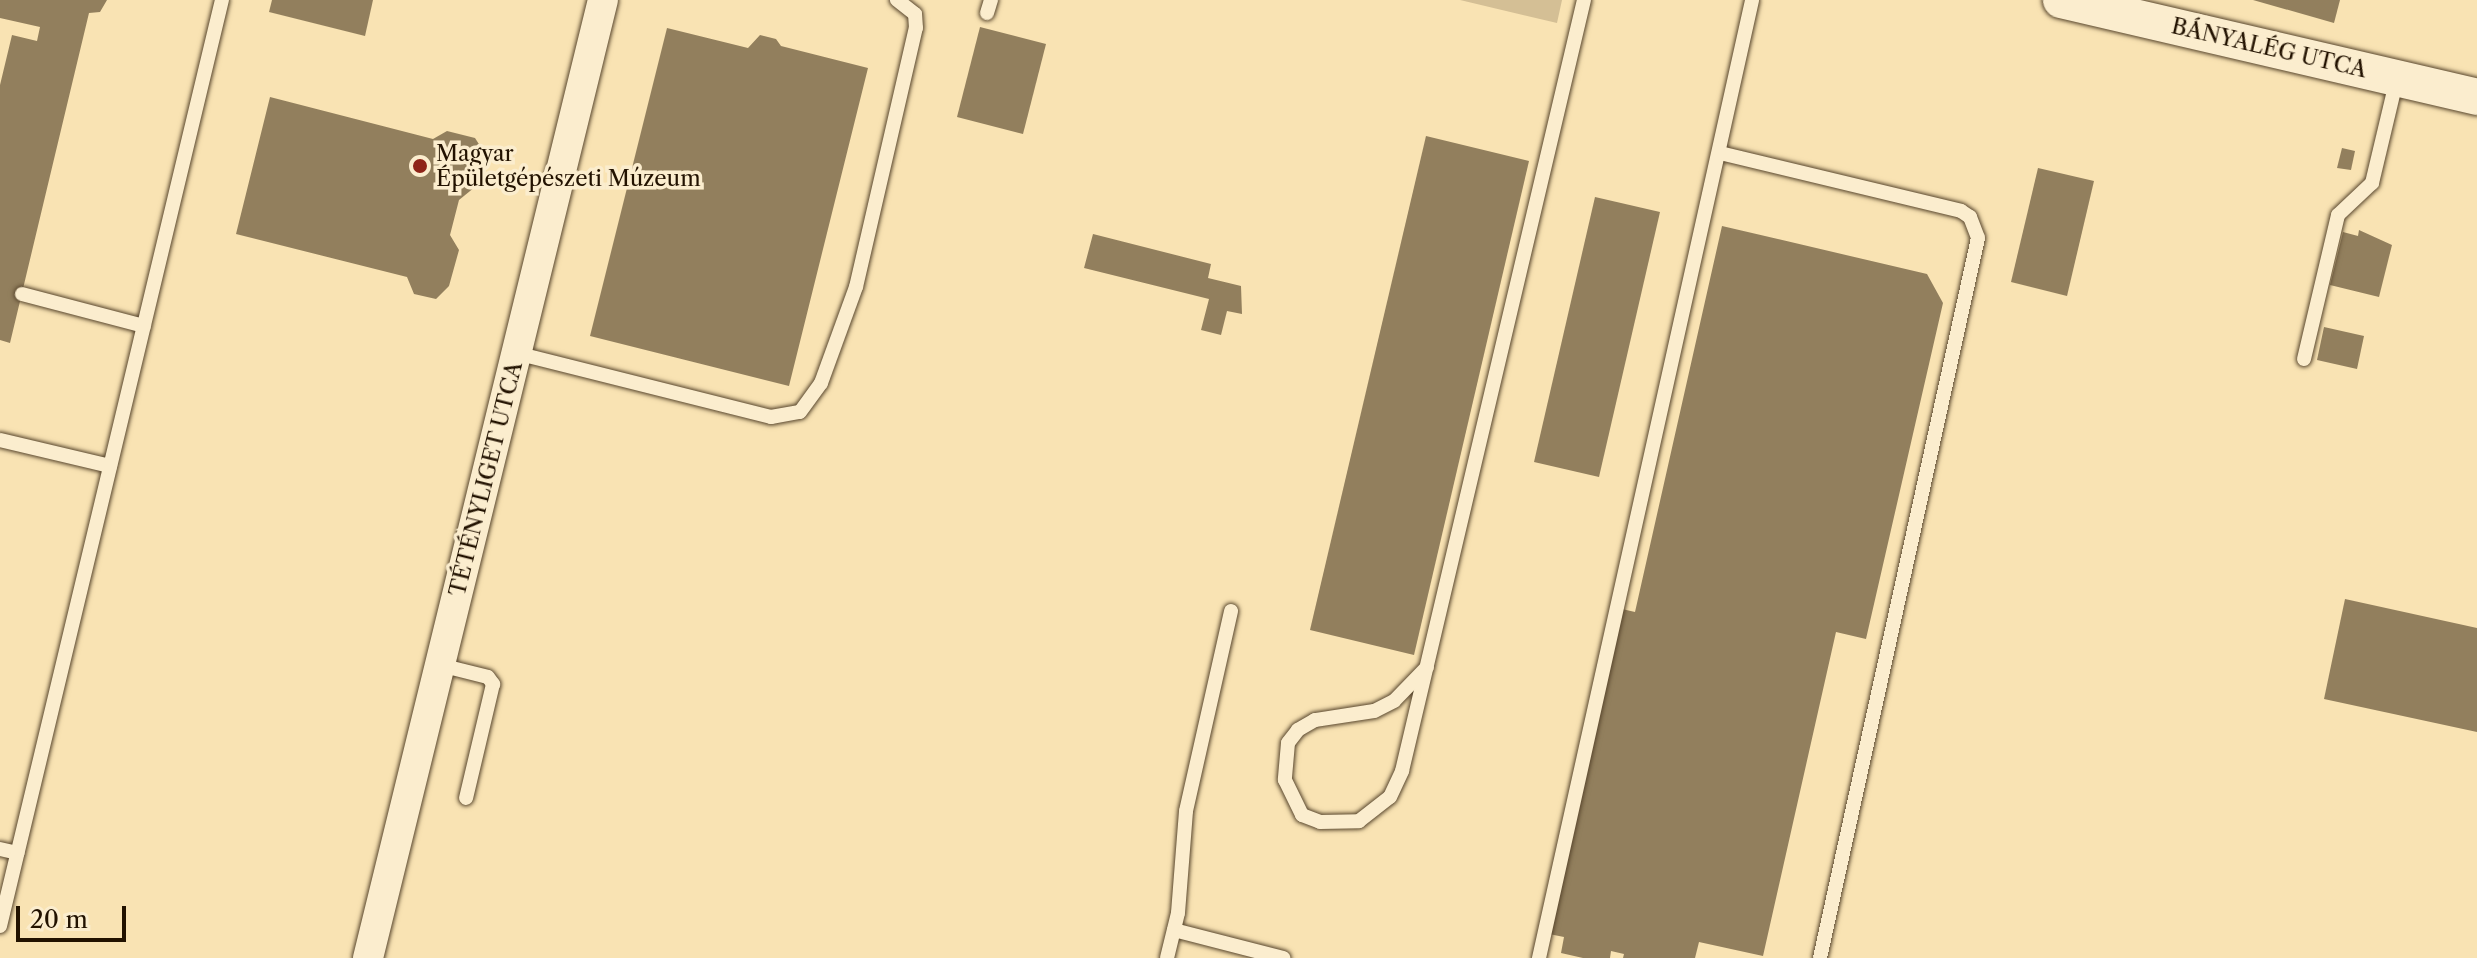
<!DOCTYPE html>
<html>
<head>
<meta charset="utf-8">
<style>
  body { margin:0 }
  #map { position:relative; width:2477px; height:958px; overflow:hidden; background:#f9e3b3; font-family:"Libre Caslon Text",serif }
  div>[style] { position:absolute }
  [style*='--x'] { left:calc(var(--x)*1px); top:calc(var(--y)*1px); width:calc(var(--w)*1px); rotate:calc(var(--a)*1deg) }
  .green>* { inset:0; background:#d4bf95 }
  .building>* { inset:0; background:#927f5d }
  .roads { filter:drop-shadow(0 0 2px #58462d) drop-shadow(0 0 2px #58462d) }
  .service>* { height:14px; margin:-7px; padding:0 7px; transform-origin:7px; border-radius:7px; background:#fbedce }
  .minor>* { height:30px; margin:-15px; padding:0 15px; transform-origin:15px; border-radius:15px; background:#fbedce }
  .tertiary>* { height:36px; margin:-18px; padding:0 18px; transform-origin:18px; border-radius:18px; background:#fbedce }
  .dots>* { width:22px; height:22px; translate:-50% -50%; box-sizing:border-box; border:4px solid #fbedce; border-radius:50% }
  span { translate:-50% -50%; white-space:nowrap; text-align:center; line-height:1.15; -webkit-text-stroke:7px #fbedce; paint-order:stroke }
  .street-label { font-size:22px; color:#221200 }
  .poi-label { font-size:22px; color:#221200 }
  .left { translate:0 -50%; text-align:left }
  .scale { position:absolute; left:16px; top:906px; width:110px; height:36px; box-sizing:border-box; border:4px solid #221200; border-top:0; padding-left:10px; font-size:24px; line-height:28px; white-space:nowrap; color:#221200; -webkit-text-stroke:6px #fbedce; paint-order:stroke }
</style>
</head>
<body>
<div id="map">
  <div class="green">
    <i style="clip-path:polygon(1460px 0,1562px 0,1557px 23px)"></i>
  </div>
  <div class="building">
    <i style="clip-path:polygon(0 0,107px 0,100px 12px,89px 13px,10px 343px,0 340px,0 85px,12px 35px,37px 41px,40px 27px,0 18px)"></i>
    <i style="clip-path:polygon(272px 0,373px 0,365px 36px,269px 12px)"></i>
    <i style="clip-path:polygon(2253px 0,2340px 0,2334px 23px)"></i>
    <i style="clip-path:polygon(980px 27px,1046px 44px,1023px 134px,957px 117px)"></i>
    <i style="clip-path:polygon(667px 28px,748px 48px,760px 35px,776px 39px,781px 46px,868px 68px,789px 386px,590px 336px)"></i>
    <i style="clip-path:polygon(270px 97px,433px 139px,447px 131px,475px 138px,484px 152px,475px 187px,459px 200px,450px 235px,459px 250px,449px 286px,436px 299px,414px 294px,407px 277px,236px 234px)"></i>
    <i style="clip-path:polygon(1426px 136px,1529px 161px,1414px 655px,1310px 630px)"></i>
    <i style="clip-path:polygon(2342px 148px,2355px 151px,2351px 170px,2337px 168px)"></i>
    <i style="clip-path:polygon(2038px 168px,2094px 181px,2067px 296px,2011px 282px)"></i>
    <i style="clip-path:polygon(1595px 197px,1660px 212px,1599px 477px,1534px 462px)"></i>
    <i style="clip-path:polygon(1722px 226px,1927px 274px,1943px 303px,1866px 639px,1836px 632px,1763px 956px,1699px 942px,1695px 958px,1623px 958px,1624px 954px,1611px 951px,1610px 958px,1583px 958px,1561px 953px,1564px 937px,1549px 934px,1622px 609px,1635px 612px)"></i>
    <i style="clip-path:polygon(2359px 230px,2392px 245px,2379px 297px,2330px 285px,2343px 232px,2358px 236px)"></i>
    <i style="clip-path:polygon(1093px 234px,1211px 264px,1208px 278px,1241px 286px,1242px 314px,1227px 311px,1221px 335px,1201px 330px,1209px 299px,1084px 268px)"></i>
    <i style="clip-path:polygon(2324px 327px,2364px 336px,2357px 369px,2317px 360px)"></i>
    <i style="clip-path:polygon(2345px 599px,2477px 628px,2477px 732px,2324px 699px)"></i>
  </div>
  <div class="roads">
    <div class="service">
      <i style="--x:987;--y:13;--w:14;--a:-73"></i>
      <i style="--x:1720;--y:153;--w:248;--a:13.5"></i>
      <i style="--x:1961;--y:211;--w:11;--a:34"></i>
      <i style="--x:1970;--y:217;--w:22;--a:69"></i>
      <i style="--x:1978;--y:238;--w:737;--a:102.38"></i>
      <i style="--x:22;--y:294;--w:126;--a:14.7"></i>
      <i style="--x:516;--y:353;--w:263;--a:14.1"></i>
      <i style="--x:771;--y:417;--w:29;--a:-10"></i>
      <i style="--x:800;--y:412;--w:36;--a:-54"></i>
      <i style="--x:821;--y:383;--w:102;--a:-70"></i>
      <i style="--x:856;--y:287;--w:266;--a:-77"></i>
      <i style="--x:916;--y:28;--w:14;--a:-94"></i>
      <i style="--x:915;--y:14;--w:23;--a:-142"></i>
      <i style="--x:2304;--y:359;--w:148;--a:-76.7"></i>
      <i style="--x:2338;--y:215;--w:47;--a:-43.3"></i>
      <i style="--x:2372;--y:183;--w:108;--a:-76.6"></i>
      <i style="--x:0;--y:440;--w:113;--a:13.3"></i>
      <i style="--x:440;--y:665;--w:49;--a:14"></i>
      <i style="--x:488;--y:677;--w:9;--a:54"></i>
      <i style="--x:493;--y:684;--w:117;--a:103.3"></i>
      <i style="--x:1427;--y:667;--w:47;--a:134.1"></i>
      <i style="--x:1394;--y:701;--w:22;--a:153"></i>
      <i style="--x:1374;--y:711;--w:60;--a:171.3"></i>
      <i style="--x:1315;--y:720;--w:20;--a:150"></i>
      <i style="--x:1298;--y:730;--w:16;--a:128"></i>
      <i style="--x:1288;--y:743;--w:37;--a:95"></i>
      <i style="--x:1285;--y:780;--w:39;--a:64"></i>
      <i style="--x:1302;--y:815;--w:19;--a:21"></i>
      <i style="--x:1320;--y:822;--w:39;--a:-1"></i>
      <i style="--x:1359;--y:821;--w:39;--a:-38"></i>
      <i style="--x:1390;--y:797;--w:29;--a:-65"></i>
      <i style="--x:1402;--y:771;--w:792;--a:-76.72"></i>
      <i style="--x:0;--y:849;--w:18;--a:13"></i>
      <i style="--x:0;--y:926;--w:952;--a:-76.52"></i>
      <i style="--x:1174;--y:930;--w:113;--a:14.4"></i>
      <i style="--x:1167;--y:958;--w:46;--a:-76.3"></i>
      <i style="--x:1178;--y:913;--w:102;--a:-85.5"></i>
      <i style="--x:1186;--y:811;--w:205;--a:-77.3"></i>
      <i style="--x:1539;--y:958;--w:981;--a:-77.46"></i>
    </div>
    <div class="minor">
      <i style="--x:368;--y:958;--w:986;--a:-76.22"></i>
    </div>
    <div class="tertiary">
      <i style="--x:2061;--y:0;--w:427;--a:13.1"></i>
    </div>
  </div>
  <div class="dots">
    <i style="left:420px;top:166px;background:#8f2418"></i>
  </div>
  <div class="street-label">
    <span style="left:2269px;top:48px;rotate:13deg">BÁNYALÉG UTCA</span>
    <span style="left:486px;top:479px;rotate:-76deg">TÉTÉNYLIGET UTCA</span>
  </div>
  <div class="poi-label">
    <span class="left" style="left:436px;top:166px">Magyar<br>Épületgépészeti Múzeum</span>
  </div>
  <div class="scale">20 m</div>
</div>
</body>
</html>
